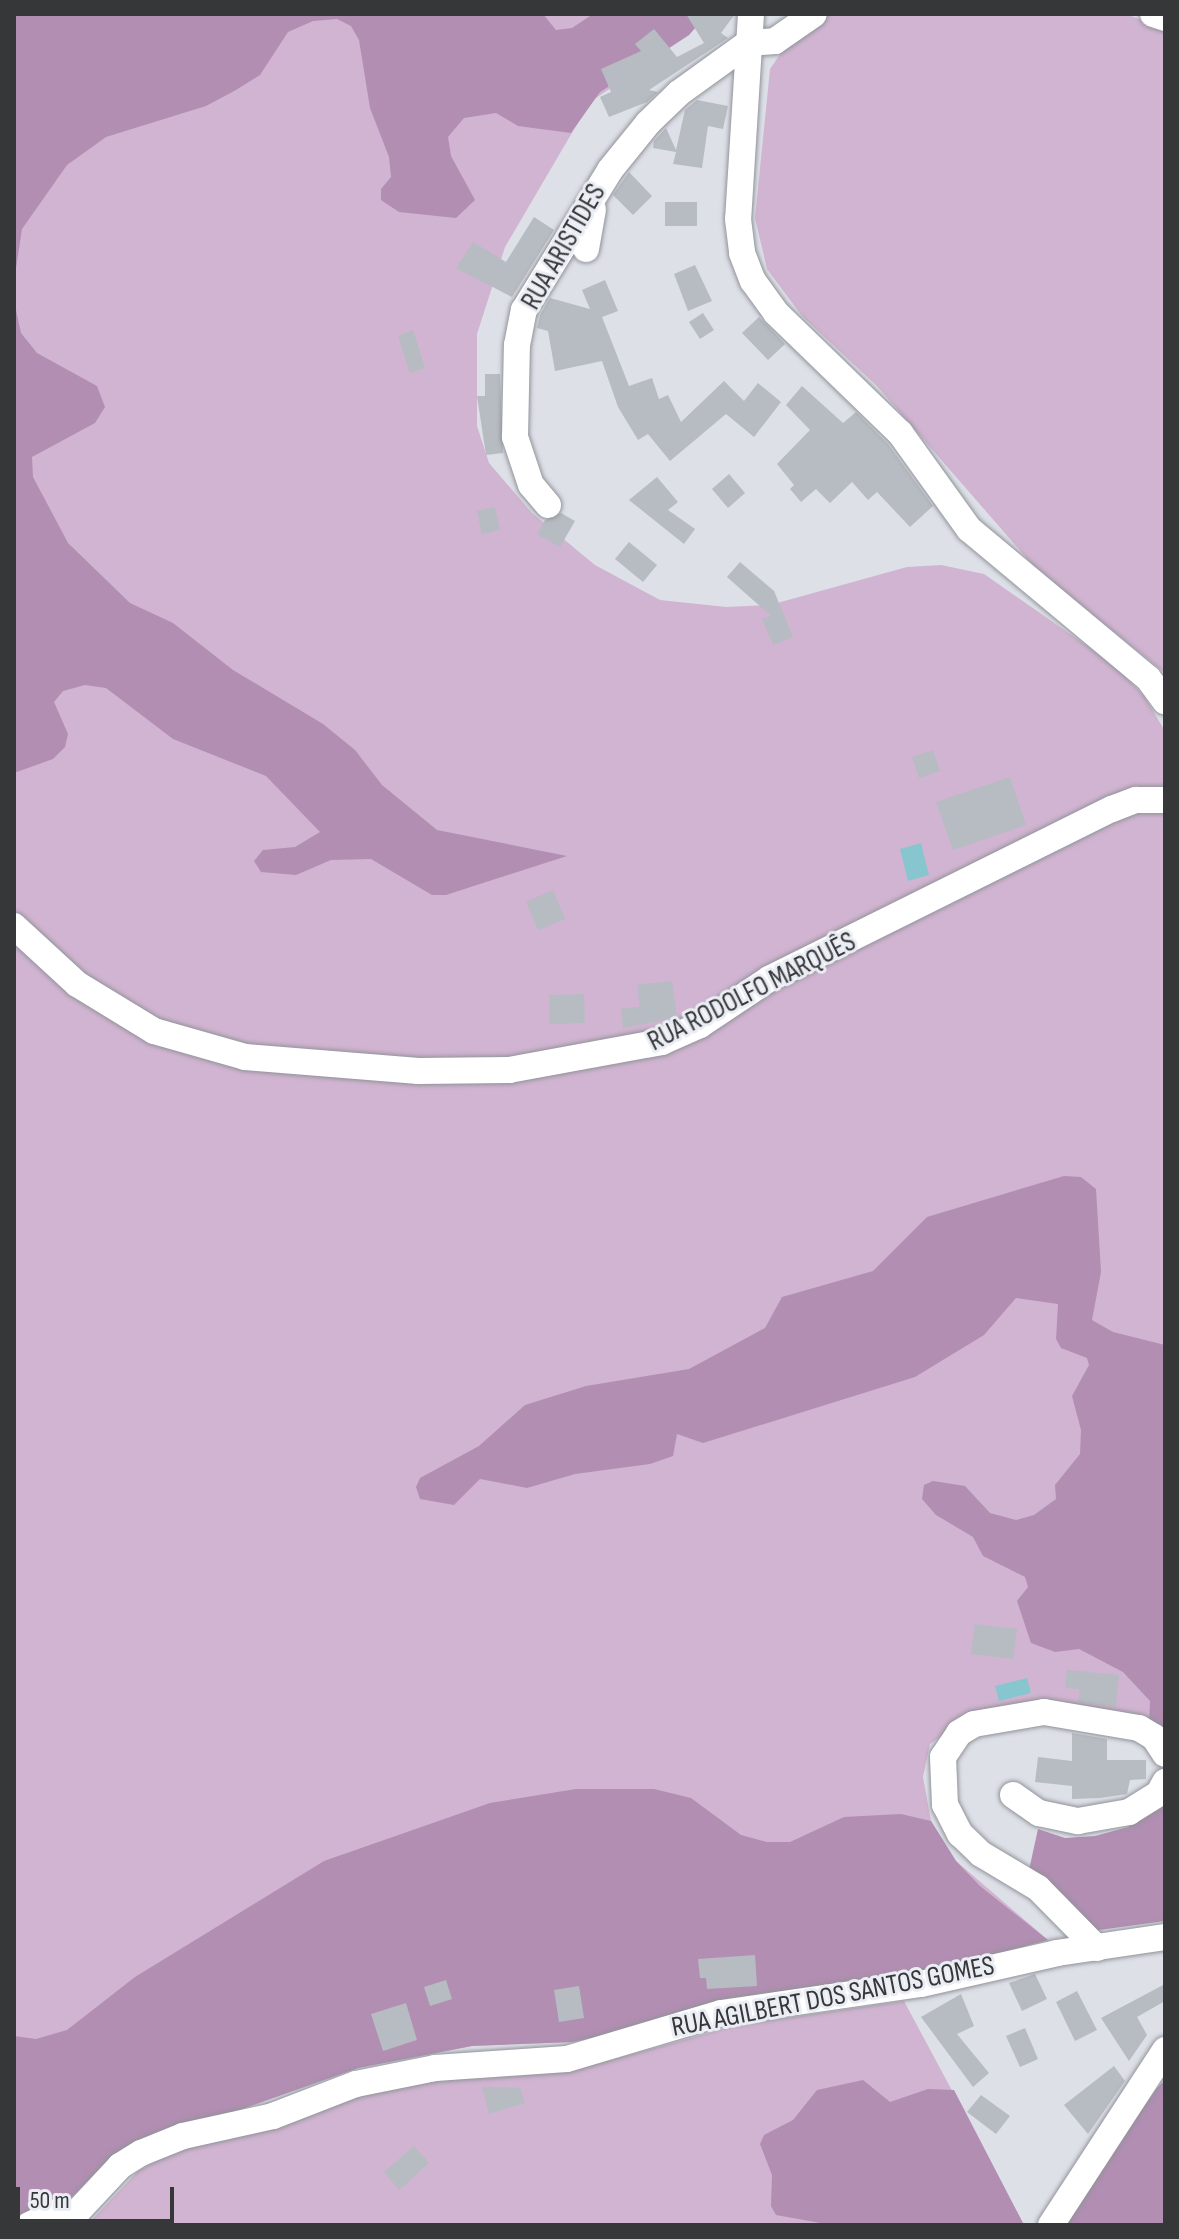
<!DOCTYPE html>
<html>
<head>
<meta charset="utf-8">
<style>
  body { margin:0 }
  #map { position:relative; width:1179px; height:2239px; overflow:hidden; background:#dde0e7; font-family:"Sofia Sans Condensed",sans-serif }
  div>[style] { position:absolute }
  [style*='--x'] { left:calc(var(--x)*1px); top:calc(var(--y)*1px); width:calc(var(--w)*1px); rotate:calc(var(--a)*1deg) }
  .green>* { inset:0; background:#d1b4d1 }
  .forest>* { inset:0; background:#b28eb2 }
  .water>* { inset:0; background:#87c6cf }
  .building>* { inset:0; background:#b6bcc1 }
  .roads { filter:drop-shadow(0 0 2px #91939a) drop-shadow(0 0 2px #91939a) }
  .minor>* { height:26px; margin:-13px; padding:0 13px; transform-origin:13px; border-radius:13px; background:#fff }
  span { translate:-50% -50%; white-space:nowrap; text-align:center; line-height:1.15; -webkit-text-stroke:6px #eaedf4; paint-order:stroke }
  .street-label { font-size:28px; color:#363739 }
  .frame { position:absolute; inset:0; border:16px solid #363739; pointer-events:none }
  .scale { position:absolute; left:16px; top:2187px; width:158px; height:36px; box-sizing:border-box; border:4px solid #363739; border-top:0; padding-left:10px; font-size:24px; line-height:28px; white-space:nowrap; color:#363739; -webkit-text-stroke:6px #eaedf4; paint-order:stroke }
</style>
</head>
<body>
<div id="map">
  <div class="green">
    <i style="clip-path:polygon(14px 14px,707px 14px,689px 35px,590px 102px,505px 247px,477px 334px,477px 426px,489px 463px,532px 513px,595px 565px,660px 600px,726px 607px,770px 605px,907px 567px,941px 565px,984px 574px,1113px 664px,1144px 696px,1165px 731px,1165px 1738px,1159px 1731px,969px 1718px,930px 1744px,923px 1777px,931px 1821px,956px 1861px,1048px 1940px,970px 1961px,696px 2008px,572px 2042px,472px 2046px,358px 2068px,211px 2120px,101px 2168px,44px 2225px,14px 2225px)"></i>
    <i style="clip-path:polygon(829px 14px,1126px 14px,1165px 29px,1165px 673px,1037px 570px,877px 386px,802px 316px,767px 269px,755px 218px,770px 69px,783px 50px)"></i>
    <i style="clip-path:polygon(904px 2001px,1024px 2225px,87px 2225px,138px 2171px,169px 2154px,400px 2085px,585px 2067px,738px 2025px)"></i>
  </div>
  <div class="forest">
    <i style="clip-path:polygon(14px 14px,543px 14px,556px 30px,572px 28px,593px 14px,707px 14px,689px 35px,600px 92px,571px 133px,518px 126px,496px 113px,464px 118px,448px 137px,451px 156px,475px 200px,456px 218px,399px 212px,381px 200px,381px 189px,391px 177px,389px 157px,370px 108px,359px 40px,351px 26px,337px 19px,313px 21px,288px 32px,260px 75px,236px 90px,206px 106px,106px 137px,67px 165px,22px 229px,14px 281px)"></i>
    <i style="clip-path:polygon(14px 301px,21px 333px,37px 353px,97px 386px,105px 407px,95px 423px,32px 457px,33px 477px,68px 543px,130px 603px,173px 623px,233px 670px,323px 724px,355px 750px,382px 785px,437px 830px,567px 856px,446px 895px,432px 895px,371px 859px,331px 860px,296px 875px,261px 872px,254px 861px,263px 850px,295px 847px,320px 832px,266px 776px,173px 739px,106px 688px,85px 685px,63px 691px,54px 702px,68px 734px,65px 747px,53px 759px,14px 773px)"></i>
    <i style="clip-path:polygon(1064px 1176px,1081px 1177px,1096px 1189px,1101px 1272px,1092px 1320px,1113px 1332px,1165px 1345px,1165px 1738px,1149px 1723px,1150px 1701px,1123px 1672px,1079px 1649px,1055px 1652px,1031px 1643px,1017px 1601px,1028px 1587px,1025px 1577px,983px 1556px,973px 1537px,936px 1515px,922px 1499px,924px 1485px,933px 1481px,965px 1486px,990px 1513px,1016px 1520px,1034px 1515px,1056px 1499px,1055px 1485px,1080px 1454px,1081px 1430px,1072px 1396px,1089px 1365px,1087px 1358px,1061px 1348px,1056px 1339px,1058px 1304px,1016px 1298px,984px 1335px,915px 1377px,703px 1443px,677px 1434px,673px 1456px,650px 1464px,575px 1474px,527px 1488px,480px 1479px,454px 1505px,420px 1499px,416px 1487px,420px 1478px,479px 1446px,525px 1405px,586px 1386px,689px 1369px,765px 1328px,782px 1297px,873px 1271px,927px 1217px)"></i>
    <i style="clip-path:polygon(576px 1789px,654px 1789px,691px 1798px,741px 1835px,767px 1842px,790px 1842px,844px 1817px,901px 1814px,931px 1821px,956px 1861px,980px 1886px,1048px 1940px,970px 1961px,572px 2042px,472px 2046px,358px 2068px,211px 2120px,101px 2168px,44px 2225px,14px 2225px,14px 2036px,36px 2039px,67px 2030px,135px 1977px,324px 1861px,490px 1803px)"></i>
    <i style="clip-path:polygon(1165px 1803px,1165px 1921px,1092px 1931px,1029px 1870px,1038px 1829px,1065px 1838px,1095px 1836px,1128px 1827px)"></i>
    <i style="clip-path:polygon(863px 2080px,890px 2102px,928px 2089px,954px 2090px,1024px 2225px,832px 2225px,776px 2215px,771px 2206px,772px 2175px,760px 2144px,764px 2135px,793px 2120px,817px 2090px)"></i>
    <i style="clip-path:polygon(1165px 2080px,1165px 2225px,1059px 2225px,1157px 2088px)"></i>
  </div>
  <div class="water">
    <i style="clip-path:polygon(921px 843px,929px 875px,908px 881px,900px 849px)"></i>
    <i style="clip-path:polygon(1027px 1678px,1031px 1693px,999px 1701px,995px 1686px)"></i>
  </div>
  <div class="building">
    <i style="clip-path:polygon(686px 14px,735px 14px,721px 33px,728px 38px,649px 90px,658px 92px,647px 102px,609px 117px,600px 97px,611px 92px,601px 69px,641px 51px,635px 44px,654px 29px,677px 57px,704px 43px)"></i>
    <i style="clip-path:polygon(697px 100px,728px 106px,723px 129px,708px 126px,702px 168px,673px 164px,676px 152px,653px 148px,654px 141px,666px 128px,676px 150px,685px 110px)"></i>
    <i style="clip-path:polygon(629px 172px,652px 196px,633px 215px,613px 195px)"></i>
    <i style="clip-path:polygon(665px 202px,697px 202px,697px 226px,665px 226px)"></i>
    <i style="clip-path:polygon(534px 217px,554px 230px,512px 297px,456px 268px,473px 242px,506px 262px)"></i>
    <i style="clip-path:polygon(695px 265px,712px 301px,688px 311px,674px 274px)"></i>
    <i style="clip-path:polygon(605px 280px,618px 311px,602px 317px,629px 386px,652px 378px,659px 399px,668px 395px,681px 422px,724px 381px,744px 401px,758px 383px,781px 402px,754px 437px,726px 414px,670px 461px,648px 434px,638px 440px,618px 407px,602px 361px,555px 371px,548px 331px,537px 328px,540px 315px,550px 298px,590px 309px,582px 290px)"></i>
    <i style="clip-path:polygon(703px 313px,714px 330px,700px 339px,689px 322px)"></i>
    <i style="clip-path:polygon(759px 317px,785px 344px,768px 360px,742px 333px)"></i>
    <i style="clip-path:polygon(413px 330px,425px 368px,410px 373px,398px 336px)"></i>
    <i style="clip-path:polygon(485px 374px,500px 374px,503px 453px,486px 455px,477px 396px,485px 396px)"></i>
    <i style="clip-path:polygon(802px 386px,843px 423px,856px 412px,888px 444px,933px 506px,910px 527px,877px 492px,868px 500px,852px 482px,830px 503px,816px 489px,801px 502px,790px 489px,794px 485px,777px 464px,810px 430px,786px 405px)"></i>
    <i style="clip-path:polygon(729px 474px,745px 493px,728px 508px,712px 489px)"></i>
    <i style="clip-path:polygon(657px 477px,678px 502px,668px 510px,695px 529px,684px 544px,629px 500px)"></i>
    <i style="clip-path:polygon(495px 507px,500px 530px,482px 534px,477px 511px)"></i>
    <i style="clip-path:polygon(561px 513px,575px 521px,560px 547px,537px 534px,545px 520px)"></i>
    <i style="clip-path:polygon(629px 542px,657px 565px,643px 582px,615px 559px)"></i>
    <i style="clip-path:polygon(740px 562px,774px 591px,793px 637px,773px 645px,762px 619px,771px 616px,727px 577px)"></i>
    <i style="clip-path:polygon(933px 750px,940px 771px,919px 778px,912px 757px)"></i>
    <i style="clip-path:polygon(1010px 777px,1026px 825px,953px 850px,936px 802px)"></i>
    <i style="clip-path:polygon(553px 890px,565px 919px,538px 930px,526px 902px)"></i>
    <i style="clip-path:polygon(672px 981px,677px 1018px,623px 1028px,621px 1009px,640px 1007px,637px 985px)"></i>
    <i style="clip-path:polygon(584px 994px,585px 1023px,550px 1024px,549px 995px)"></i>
    <i style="clip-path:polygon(975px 1624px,1017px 1629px,1013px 1659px,971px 1654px)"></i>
    <i style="clip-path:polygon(1067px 1670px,1119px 1675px,1116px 1707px,1078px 1702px,1080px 1689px,1065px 1688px)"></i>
    <i style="clip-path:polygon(1072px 1733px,1107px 1739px,1107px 1760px,1146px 1760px,1146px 1779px,1130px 1780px,1127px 1794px,1100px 1798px,1072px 1799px,1072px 1786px,1035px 1782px,1038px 1757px,1072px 1761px)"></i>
    <i style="clip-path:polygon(755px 1955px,757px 1986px,707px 1989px,706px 1978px,700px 1978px,698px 1959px)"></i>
    <i style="clip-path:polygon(1035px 1974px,1047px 1999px,1022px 2011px,1009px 1983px)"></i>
    <i style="clip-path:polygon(446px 1980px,452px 1999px,430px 2006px,424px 1987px)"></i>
    <i style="clip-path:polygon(1165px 1984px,1165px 2001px,1137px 2017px,1147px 2035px,1129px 2061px,1101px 2018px)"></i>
    <i style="clip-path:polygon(579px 1986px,584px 2018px,559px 2022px,554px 1990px)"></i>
    <i style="clip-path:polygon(1077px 1991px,1097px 2030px,1075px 2041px,1056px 2002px)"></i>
    <i style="clip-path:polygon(961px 1994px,974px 2026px,957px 2034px,989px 2073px,973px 2087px,921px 2017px)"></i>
    <i style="clip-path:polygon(406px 2003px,417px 2040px,383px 2051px,371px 2014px)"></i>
    <i style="clip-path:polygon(1025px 2028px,1038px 2059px,1020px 2067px,1006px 2036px)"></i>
    <i style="clip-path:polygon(1114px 2066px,1125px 2081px,1088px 2134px,1064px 2105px)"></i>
    <i style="clip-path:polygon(482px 2087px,520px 2088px,525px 2103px,489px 2114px)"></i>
    <i style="clip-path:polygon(981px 2095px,1010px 2116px,996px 2134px,967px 2112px)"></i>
    <i style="clip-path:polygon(414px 2146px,429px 2163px,399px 2190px,384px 2172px)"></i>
  </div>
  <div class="roads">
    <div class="minor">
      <i style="--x:751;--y:14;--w:205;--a:93.6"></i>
      <i style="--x:738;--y:219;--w:34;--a:83"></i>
      <i style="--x:742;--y:253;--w:30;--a:69"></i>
      <i style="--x:753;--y:281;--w:39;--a:54"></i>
      <i style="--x:776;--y:313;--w:173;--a:44.1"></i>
      <i style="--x:900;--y:433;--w:118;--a:54.3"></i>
      <i style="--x:969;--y:529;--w:233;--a:39.8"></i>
      <i style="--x:1148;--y:678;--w:29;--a:54"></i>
      <i style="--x:1153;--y:14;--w:13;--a:18"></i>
      <i style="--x:586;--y:249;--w:40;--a:-80"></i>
      <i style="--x:548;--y:505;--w:26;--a:-130"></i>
      <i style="--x:531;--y:485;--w:51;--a:-108.4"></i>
      <i style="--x:515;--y:437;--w:92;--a:-88.8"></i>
      <i style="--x:517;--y:345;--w:36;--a:-79"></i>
      <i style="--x:524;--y:310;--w:164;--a:-58.4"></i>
      <i style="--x:610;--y:170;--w:60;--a:-51"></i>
      <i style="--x:648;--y:123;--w:43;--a:-44.1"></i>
      <i style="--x:679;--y:93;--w:85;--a:-35.9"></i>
      <i style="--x:748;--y:43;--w:27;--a:-4"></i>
      <i style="--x:775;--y:41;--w:47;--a:-34.7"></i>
      <i style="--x:14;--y:926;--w:86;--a:42.6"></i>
      <i style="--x:77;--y:984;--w:90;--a:31.4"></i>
      <i style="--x:154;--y:1031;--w:95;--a:15.9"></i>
      <i style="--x:245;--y:1057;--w:174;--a:4.6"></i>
      <i style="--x:418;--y:1071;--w:91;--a:-0.6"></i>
      <i style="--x:509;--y:1070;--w:156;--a:-10.4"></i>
      <i style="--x:662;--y:1042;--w:42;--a:-24.1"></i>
      <i style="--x:700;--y:1025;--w:83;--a:-33.7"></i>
      <i style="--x:769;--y:979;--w:383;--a:-26.4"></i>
      <i style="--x:1112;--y:809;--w:26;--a:-21"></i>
      <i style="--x:1136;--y:800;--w:29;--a:0"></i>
      <i style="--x:1013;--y:1795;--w:32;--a:35"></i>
      <i style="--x:1039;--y:1813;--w:40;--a:12"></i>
      <i style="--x:1078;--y:1821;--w:52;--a:-10"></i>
      <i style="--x:1129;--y:1812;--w:36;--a:-32"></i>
      <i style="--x:1159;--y:1793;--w:13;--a:-61"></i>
      <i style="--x:1097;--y:1948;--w:84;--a:-134.5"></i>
      <i style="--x:1038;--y:1888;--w:66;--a:-149.2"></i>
      <i style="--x:981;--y:1854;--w:29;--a:-136"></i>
      <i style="--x:960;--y:1834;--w:33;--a:-117"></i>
      <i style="--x:945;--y:1805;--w:48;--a:-92.4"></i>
      <i style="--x:943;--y:1757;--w:29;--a:-56"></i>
      <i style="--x:959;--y:1733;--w:17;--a:-31"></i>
      <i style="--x:974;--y:1724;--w:71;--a:-9.7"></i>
      <i style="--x:1044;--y:1712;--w:96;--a:9.6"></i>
      <i style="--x:1139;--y:1728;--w:17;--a:31"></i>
      <i style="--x:1154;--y:1737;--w:20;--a:57"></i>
      <i style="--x:29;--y:2225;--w:33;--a:-25"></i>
      <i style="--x:59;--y:2211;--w:18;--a:9"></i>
      <i style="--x:65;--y:2225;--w:81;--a:-47"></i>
      <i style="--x:120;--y:2166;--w:25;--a:-32"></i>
      <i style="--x:141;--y:2153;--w:45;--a:-22"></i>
      <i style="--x:183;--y:2136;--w:92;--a:-12.5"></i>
      <i style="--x:273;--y:2116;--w:89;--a:-21.1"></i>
      <i style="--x:356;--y:2084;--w:81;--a:-11.4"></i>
      <i style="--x:435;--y:2068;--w:132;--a:-3.9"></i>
      <i style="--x:567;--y:2059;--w:161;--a:-16.6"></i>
      <i style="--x:721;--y:2013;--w:202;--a:-8.3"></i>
      <i style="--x:921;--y:1984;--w:139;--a:-12.8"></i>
      <i style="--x:1057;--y:1953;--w:109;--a:-8.4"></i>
      <i style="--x:1051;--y:2225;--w:209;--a:-56.9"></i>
    </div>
  </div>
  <div class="street-label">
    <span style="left:564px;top:247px;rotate:-60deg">RUA ARISTIDES</span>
    <span style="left:752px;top:992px;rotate:-27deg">RUA RODOLFO MARQUÊS</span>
    <span style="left:833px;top:1997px;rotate:-11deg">RUA AGILBERT DOS SANTOS GOMES</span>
  </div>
  <div class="frame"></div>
  <div class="scale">50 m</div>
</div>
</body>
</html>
